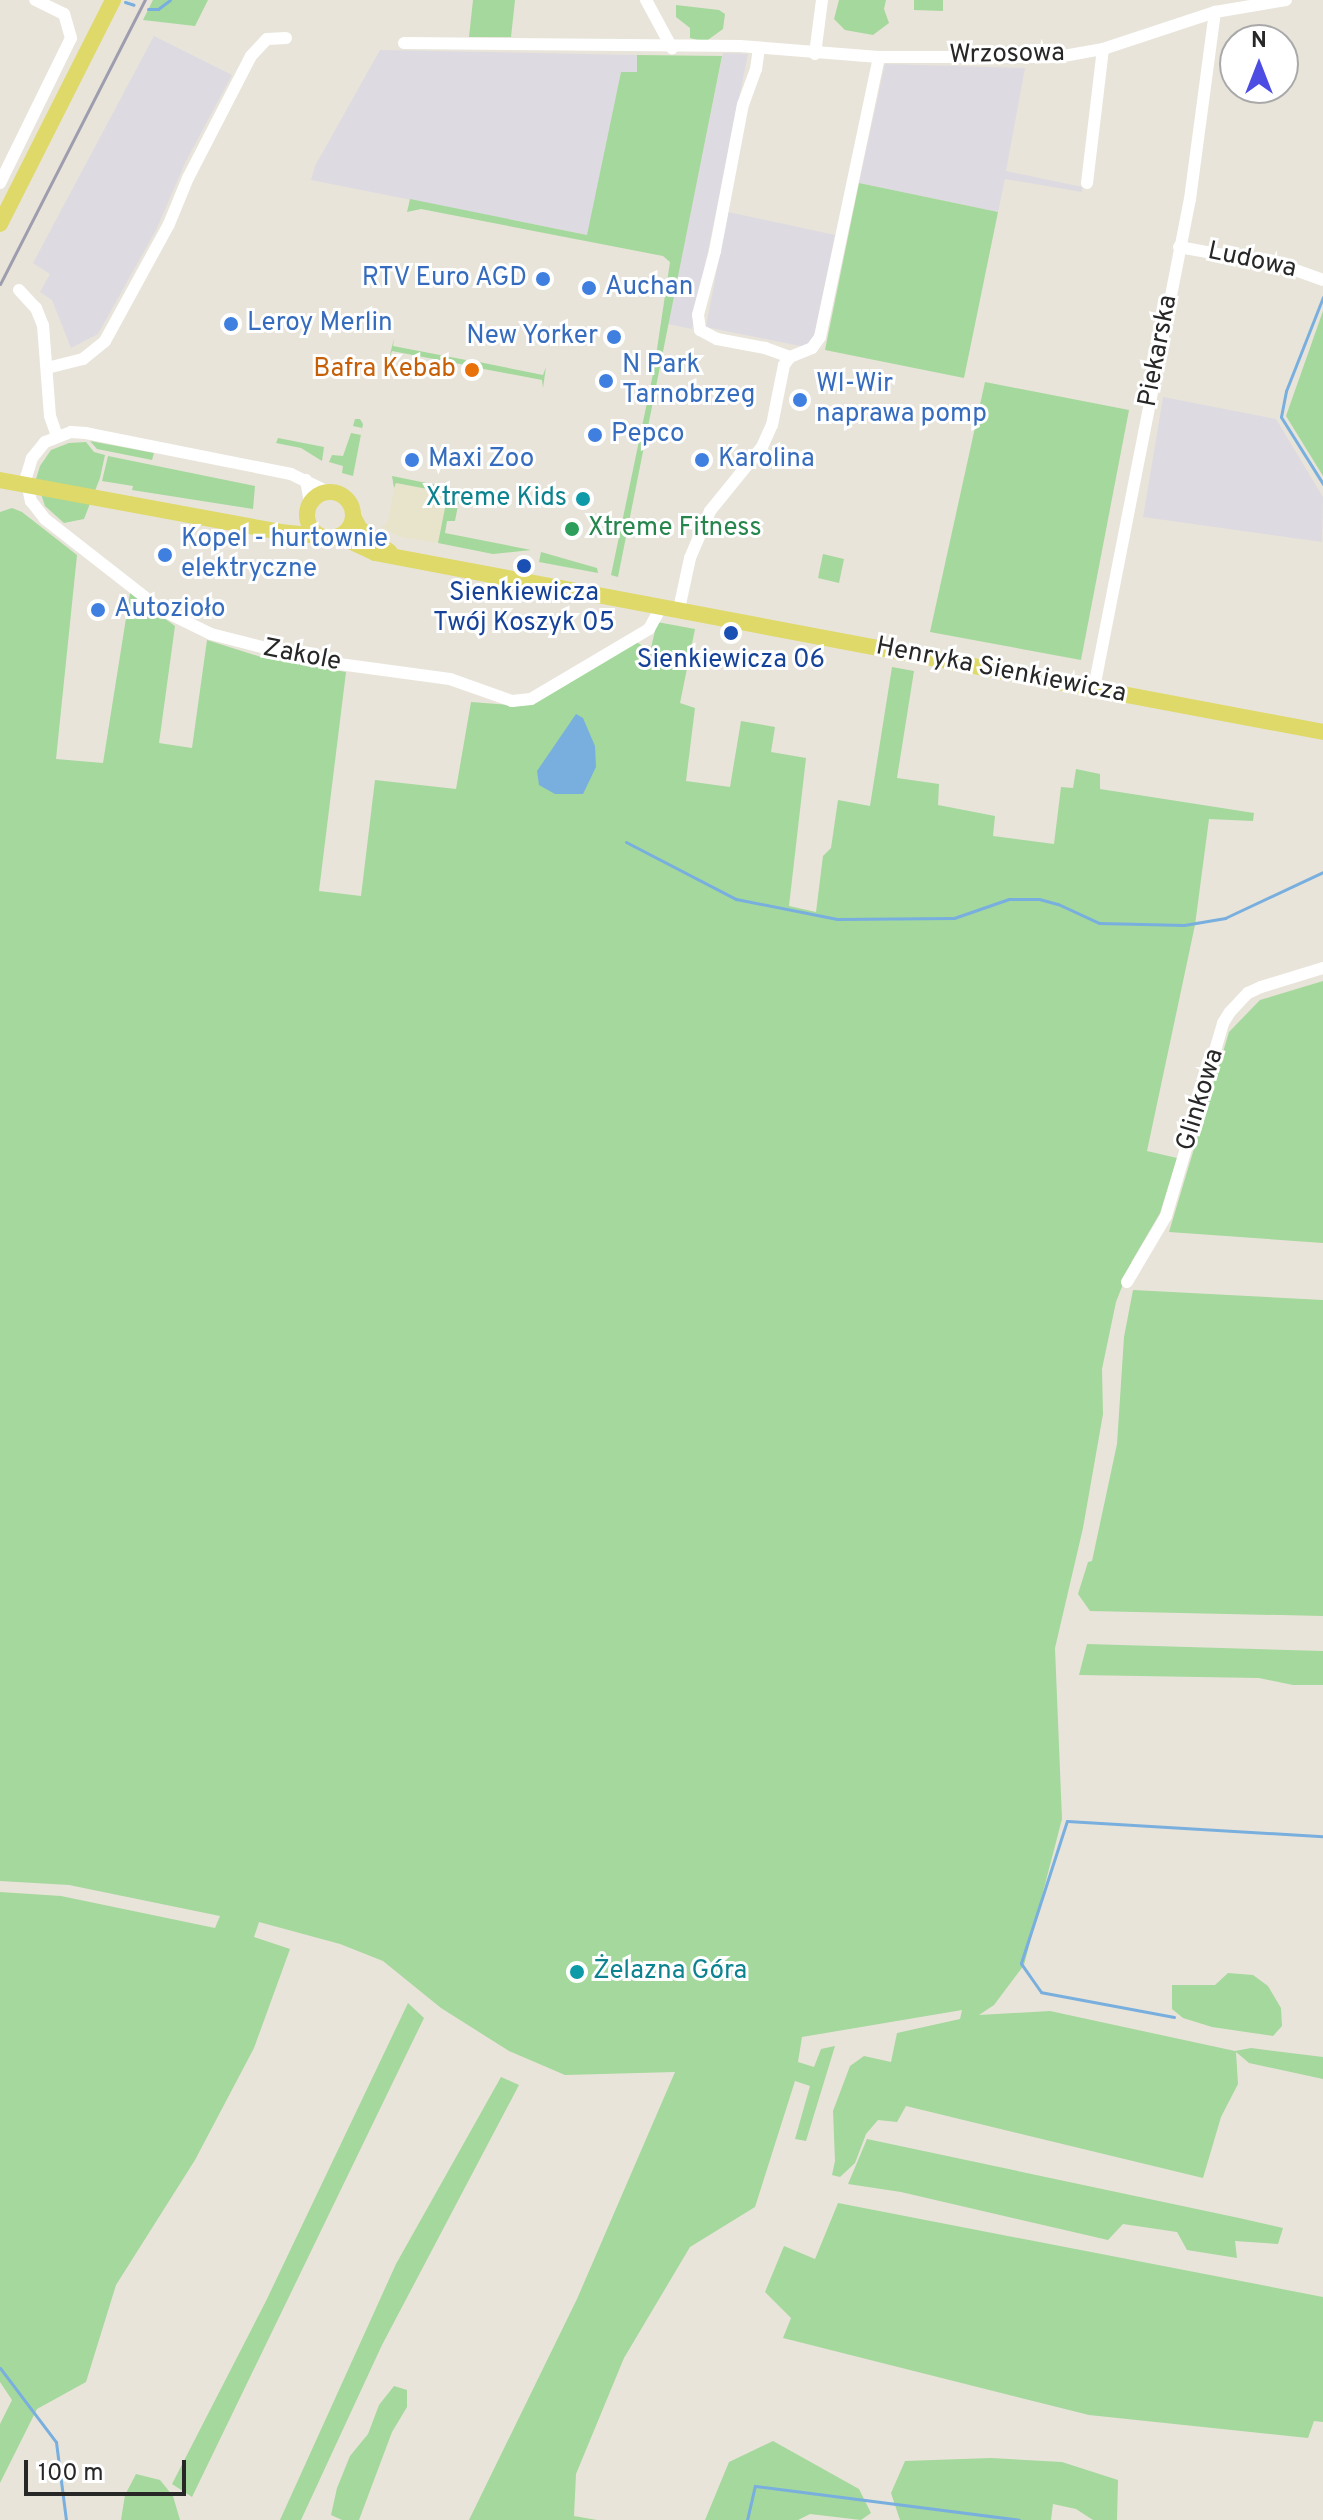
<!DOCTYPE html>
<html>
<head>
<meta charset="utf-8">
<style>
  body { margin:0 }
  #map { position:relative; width:1323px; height:2520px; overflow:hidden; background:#e8e4da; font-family:Overpass,sans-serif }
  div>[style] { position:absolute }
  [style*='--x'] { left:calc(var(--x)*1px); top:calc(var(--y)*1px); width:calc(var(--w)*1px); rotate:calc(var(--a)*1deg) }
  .industrial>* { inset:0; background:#dddae1 }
  .education>* { inset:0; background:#e8e4cb }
  .green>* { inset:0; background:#a5d89c }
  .water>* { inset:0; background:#78afde }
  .stream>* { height:3px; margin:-1.5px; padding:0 1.5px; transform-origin:1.5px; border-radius:1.5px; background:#78afde }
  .minor>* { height:12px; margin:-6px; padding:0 6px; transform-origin:6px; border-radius:6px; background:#fff }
  .major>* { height:16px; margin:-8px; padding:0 8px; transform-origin:8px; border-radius:8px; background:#ded968 }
  .major>.ring { margin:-8px; padding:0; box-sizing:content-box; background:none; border:16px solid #ded968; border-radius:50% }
  .rail>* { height:3px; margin:-1.5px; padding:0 1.5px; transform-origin:1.5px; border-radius:1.5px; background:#9e9daf }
  .dots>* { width:22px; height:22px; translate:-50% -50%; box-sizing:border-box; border:4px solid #fff; border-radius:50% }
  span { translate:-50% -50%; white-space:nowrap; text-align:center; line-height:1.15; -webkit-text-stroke:6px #fff; paint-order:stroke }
  .street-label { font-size:26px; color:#272727 }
  .shop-label { font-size:26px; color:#366cbe }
  .right { translate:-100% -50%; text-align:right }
  .left { translate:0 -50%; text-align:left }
  .food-label { font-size:26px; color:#c56008 }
  .culture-label { font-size:26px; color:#0d838f }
  .leisure-label { font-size:26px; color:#27864d }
  .transit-label { font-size:26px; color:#164399 }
  .north { position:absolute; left:1219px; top:24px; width:80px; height:80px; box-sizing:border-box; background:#fff; border:2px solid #a9a9a9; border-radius:50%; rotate:0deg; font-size:22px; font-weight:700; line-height:32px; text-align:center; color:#272727 }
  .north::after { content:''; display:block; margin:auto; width:28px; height:36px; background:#4d4ce3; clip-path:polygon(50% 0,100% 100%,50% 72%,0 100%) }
  .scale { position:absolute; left:24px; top:2460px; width:162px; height:36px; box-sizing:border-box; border:4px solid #272727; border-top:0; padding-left:10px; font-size:24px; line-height:28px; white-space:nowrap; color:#272727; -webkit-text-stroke:6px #fff; paint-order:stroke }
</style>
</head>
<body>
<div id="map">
  <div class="industrial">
    <i style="clip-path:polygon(154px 36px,232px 75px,186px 161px,156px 230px,98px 334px,71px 348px,52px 300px,40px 292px,50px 274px,33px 263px)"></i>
    <i style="clip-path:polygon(380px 50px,637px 55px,637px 72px,621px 72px,588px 235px,311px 180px,315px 166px)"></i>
    <i style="clip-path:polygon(723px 53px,748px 54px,692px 329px,668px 324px)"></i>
    <i style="clip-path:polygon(885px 64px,1025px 68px,1006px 171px,1082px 187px,1082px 192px,1005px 179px,998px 212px,859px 183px)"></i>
    <i style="clip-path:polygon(728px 212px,835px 235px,813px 341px,805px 347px,706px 327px)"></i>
    <i style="clip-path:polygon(1163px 397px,1276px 419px,1323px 497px,1322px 542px,1143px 517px)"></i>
  </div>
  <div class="education">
    <i style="clip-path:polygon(395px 483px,448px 493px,438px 543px,401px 537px,381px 528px,388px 521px)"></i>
  </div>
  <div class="green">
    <i style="clip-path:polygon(153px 0,208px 0,195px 26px,143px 20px)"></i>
    <i style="clip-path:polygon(473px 0,515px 0,511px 37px,469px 37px)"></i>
    <i style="clip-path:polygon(839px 0,886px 0,884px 9px,889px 23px,873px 35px,845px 30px,834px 19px)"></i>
    <i style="clip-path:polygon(914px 0,943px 0,943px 11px,914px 10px)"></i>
    <i style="clip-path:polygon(676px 5px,719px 10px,725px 14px,723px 29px,705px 42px,690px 38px,690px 28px,676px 17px)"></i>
    <i style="clip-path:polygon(637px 55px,722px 56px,618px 577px,611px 575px,654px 369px,670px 262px,663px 256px,421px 209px,407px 212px,410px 199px,587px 235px,621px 72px,637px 72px)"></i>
    <i style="clip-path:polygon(859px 183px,998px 212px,964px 378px,825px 350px)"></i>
    <i style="clip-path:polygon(1323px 311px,1323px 476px,1286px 416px)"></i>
    <i style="clip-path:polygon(394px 338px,393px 346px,466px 360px,465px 365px,392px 351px,389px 359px)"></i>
    <i style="clip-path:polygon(469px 360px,543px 375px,546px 367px,543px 388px,542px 380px,468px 366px)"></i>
    <i style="clip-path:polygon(985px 382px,1129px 410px,1081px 660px,930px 632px)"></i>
    <i style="clip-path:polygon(355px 419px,360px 419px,363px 424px,353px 476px,342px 473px,343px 466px,329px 462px,332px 455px,343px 456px,351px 433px,361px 435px,362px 428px,353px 426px)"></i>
    <i style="clip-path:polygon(278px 438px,324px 447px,322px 461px,301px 448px,276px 443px)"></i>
    <i style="clip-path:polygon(90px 441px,154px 453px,152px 460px,97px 449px)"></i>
    <i style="clip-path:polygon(86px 442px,94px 452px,105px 455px,100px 478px,84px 519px,64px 523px,45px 506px,36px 479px,40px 466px,51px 450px,69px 443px)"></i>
    <i style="clip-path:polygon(108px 456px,255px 486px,253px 509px,132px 490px,133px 486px,102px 481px)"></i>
    <i style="clip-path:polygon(392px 476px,461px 490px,455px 521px,447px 521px,445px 533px,531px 550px,493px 554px,438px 543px,448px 493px,396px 483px,394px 488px)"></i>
    <i style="clip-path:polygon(12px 508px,22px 512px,77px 555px,56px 759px,103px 763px,130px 593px,175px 626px,159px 743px,192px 748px,207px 640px,264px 658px,346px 672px,319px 891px,361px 896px,375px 780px,456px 789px,471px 702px,522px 706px,533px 703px,636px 642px,645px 647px,648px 661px,657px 622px,695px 629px,680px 703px,695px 708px,686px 781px,730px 787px,741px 721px,775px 727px,771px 752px,806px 758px,789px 906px,816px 912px,823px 856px,831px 848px,838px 800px,870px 806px,892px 667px,914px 671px,897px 778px,939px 784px,938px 805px,995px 816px,993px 836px,1054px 844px,1061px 787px,1073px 788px,1076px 769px,1100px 774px,1100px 789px,1254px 813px,1253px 821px,1209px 819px,1195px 925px,1147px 1151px,1177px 1158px,1160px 1213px,1132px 1261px,1116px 1302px,1102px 1369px,1103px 1414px,1083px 1528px,1055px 1648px,1062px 1819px,1024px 1965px,994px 2005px,979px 2015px,1050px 2011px,1235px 2051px,1251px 2048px,1323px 2057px,1323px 2079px,1249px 2063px,1236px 2052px,1238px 2084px,1221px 2117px,1203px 2178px,906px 2106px,897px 2122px,878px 2120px,866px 2134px,855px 2163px,840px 2177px,832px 2175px,835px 2161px,833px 2111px,850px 2066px,864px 2056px,891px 2062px,897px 2033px,960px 2019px,962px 2010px,802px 2037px,798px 2062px,814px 2067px,821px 2049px,835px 2046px,806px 2141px,795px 2139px,810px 2086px,795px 2081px,755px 2207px,690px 2247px,624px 2358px,576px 2474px,574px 2516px,597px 2520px,469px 2520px,577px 2299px,675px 2072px,565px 2075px,509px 2051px,441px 2008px,383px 1961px,340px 1944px,259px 1922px,254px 1937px,290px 1949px,254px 2048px,195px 2160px,116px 2285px,86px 2382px,37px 2409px,0 2483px,0 2424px,12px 2400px,0 2382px,0 1892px,61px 1896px,215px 1928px,220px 1916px,69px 1885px,0 1881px,0 512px)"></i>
    <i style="clip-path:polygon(541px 552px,597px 568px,598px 573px,539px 562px)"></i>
    <i style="clip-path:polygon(823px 554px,844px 559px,839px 583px,818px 578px)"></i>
    <i style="clip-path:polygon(1323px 981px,1323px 1243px,1169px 1232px,1229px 1032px,1260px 1000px)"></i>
    <i style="clip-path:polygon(1133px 1290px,1323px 1300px,1323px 1616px,1090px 1611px,1078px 1594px,1088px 1562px,1092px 1561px,1117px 1444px,1124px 1337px)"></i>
    <i style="clip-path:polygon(1087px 1644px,1323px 1651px,1323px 1685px,1293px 1685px,1259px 1678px,1079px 1675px)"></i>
    <i style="clip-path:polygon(1228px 1973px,1253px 1975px,1268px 1986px,1281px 2008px,1282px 2026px,1273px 2036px,1212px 2027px,1183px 2018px,1172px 2009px,1172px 1985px,1215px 1985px)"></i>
    <i style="clip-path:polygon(408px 2003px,424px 2018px,192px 2497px,172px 2484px,266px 2301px)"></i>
    <i style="clip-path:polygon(501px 2077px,519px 2085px,382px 2345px,301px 2520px,280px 2520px,396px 2264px)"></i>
    <i style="clip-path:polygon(867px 2139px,1239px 2218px,1283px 2228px,1278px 2244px,1235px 2241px,1237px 2258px,1187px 2250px,1177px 2232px,1123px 2224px,1108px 2240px,901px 2192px,848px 2184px)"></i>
    <i style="clip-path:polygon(838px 2203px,1323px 2297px,1323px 2422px,1314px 2421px,1308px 2438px,1089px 2415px,783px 2338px,791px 2318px,765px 2292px,784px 2246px,815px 2259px)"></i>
    <i style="clip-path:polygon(394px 2386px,407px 2390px,407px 2407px,392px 2432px,359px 2520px,342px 2520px,331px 2515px,337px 2488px,350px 2456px,368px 2434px,379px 2405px)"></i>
    <i style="clip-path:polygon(773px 2441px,859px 2489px,871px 2513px,861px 2520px,810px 2514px,798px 2520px,705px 2520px,729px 2462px)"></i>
    <i style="clip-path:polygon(991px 2458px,1062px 2462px,1118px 2480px,1117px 2520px,1093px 2520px,1076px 2509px,1053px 2504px,1051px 2520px,900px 2520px,891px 2493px,905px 2461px)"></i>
    <i style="clip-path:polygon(136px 2474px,160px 2480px,173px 2496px,180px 2520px,121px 2520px,125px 2495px)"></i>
  </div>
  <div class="water">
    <i style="clip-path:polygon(576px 714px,583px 718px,595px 746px,596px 767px,583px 794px,555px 794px,539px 785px,537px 771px)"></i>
  </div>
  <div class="stream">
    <i style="--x:125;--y:2;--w:9;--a:18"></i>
    <i style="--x:148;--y:9;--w:10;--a:0"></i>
    <i style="--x:158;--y:9;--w:15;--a:-37"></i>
    <i style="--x:1323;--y:297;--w:101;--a:111.5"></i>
    <i style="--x:1286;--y:391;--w:26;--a:101"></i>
    <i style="--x:1281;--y:417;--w:79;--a:57.9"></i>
    <i style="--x:626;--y:842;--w:124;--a:27.4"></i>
    <i style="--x:736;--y:899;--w:103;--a:11.2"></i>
    <i style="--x:837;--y:919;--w:117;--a:-0.5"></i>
    <i style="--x:954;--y:918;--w:58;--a:-19.1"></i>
    <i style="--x:1009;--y:899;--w:30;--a:0"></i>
    <i style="--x:1039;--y:899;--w:20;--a:15"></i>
    <i style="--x:1058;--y:904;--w:45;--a:24.9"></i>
    <i style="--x:1099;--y:923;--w:85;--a:1.3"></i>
    <i style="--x:1184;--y:925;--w:42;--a:-9.7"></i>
    <i style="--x:1225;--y:918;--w:108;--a:-25.1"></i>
    <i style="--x:1174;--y:2017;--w:135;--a:-169.4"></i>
    <i style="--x:1041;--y:1992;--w:35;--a:-125"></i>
    <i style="--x:1021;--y:1963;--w:149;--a:-72.1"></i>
    <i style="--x:1067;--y:1821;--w:256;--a:3.4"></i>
    <i style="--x:0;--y:2368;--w:93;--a:52.9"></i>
    <i style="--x:56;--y:2442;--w:79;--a:82.7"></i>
    <i style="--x:747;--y:2520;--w:35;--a:-77"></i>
    <i style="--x:755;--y:2486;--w:266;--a:7.3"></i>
  </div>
  <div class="minor">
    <i style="--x:646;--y:0;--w:55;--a:61.6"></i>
    <i style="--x:404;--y:43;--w:336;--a:0.5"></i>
    <i style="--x:740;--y:46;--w:139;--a:4.5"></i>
    <i style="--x:879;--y:57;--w:179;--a:0"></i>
    <i style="--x:1058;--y:57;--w:46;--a:-10.1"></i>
    <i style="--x:1103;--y:49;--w:118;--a:-18.3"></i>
    <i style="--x:1215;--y:12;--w:72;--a:-9.6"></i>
    <i style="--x:759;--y:48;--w:21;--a:98"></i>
    <i style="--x:756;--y:69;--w:37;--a:110"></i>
    <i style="--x:743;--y:104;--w:150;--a:100.8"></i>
    <i style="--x:715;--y:251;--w:66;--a:104.9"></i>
    <i style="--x:698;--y:315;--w:15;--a:82"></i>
    <i style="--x:700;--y:330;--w:19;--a:28"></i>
    <i style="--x:717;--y:339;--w:49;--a:10.6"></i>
    <i style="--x:765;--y:348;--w:27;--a:20"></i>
    <i style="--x:790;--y:357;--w:24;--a:-22"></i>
    <i style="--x:812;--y:348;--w:14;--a:-54"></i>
    <i style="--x:820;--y:337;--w:286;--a:-78.1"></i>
    <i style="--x:815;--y:54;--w:54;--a:-82.6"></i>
    <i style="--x:0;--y:183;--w:161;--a:-63.9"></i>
    <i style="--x:71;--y:38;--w:25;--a:-106"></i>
    <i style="--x:64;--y:14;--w:32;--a:-154"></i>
    <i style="--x:1087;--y:183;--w:135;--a:-83.2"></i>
    <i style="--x:1179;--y:247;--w:107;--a:10.3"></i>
    <i style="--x:1284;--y:266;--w:41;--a:19.7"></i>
    <i style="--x:19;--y:290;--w:25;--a:47"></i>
    <i style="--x:36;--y:308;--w:18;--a:68"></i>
    <i style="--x:43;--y:325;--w:91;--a:85.6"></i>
    <i style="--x:50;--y:416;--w:21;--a:71"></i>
    <i style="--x:47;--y:368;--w:37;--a:-14"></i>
    <i style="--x:83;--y:359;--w:28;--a:-39"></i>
    <i style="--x:105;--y:341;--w:133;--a:-61.3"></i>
    <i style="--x:169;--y:224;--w:50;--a:-67.6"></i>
    <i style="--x:188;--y:178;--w:137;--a:-62.7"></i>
    <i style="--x:251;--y:56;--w:23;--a:-47"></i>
    <i style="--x:267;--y:39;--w:19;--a:-3"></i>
    <i style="--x:306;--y:480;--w:22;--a:80"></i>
    <i style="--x:328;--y:492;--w:41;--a:-154.1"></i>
    <i style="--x:291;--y:474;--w:209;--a:-168.7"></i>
    <i style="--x:86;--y:433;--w:15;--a:-176"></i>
    <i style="--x:71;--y:432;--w:28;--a:159"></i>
    <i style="--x:45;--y:442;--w:21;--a:129"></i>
    <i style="--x:32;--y:458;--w:21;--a:107"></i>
    <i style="--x:26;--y:478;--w:24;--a:78"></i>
    <i style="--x:31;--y:501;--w:23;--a:52"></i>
    <i style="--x:45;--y:519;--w:146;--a:38"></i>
    <i style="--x:160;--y:609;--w:57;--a:26.1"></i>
    <i style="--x:211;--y:634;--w:109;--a:14.3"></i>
    <i style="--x:317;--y:661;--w:134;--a:7.7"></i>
    <i style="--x:450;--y:679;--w:66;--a:19.5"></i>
    <i style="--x:512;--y:701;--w:19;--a:-6"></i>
    <i style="--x:531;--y:699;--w:137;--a:-30.7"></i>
    <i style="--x:649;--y:629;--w:26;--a:-61"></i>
    <i style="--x:679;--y:609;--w:52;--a:-77.8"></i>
    <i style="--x:690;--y:558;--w:51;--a:-66.9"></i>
    <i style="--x:710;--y:511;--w:82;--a:-50.9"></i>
    <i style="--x:762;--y:447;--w:24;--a:-66"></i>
    <i style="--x:772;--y:425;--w:61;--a:-78.7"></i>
    <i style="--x:784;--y:365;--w:10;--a:-53"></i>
    <i style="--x:1094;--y:688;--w:498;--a:-78.9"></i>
    <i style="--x:1190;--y:199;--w:189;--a:-82.4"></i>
    <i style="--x:1127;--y:1282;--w:77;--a:-59.4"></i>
    <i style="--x:1166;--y:1216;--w:201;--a:-73.5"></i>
    <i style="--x:1223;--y:1023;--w:13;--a:-58"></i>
    <i style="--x:1230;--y:1012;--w:26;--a:-47"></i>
    <i style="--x:1248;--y:993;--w:14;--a:-25"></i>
    <i style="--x:1261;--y:987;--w:65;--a:-17"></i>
  </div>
  <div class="major">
    <i style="--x:0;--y:224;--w:251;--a:-63.2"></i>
    <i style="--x:0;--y:480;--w:285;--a:10.5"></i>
    <i style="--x:280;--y:532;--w:40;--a:5.7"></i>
    <i class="ring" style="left:307px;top:492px;width:30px;height:30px"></i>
    <i style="--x:353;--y:516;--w:13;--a:63"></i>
    <i style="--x:359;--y:528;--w:39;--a:38"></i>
    <i style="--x:339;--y:536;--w:40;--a:25"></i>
    <i style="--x:375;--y:553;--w:965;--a:10.69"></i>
  </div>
  <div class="rail">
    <i style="--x:0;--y:284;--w:319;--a:-63"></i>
  </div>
  <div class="dots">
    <i style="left:543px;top:279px;background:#3f7fe0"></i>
    <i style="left:589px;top:288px;background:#3f7fe0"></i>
    <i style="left:231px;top:324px;background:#3f7fe0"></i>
    <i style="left:614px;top:337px;background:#3f7fe0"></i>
    <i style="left:472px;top:370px;background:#e8710a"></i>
    <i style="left:606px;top:381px;background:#3f7fe0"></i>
    <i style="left:800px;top:400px;background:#3f7fe0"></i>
    <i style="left:595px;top:435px;background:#3f7fe0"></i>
    <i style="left:412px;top:460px;background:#3f7fe0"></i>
    <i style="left:702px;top:460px;background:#3f7fe0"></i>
    <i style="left:583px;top:499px;background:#0f9aa8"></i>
    <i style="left:572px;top:529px;background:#2e9e5b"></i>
    <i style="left:165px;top:555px;background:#3f7fe0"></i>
    <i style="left:524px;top:566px;background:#1a4fb4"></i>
    <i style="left:98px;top:610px;background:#3f7fe0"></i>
    <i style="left:731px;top:633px;background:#1a4fb4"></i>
    <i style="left:577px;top:1972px;background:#0f9aa8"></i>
  </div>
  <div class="street-label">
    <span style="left:1007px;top:55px;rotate:-1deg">Wrzosowa</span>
    <span style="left:1252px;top:261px;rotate:12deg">Ludowa</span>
    <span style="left:1159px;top:351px;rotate:-79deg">Piekarska</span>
    <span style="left:302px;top:656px;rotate:11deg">Zakole</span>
    <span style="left:1001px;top:671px;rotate:11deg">Henryka Sienkiewicza</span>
    <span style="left:1201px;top:1100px;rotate:-73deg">Glinkowa</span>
  </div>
  <div class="shop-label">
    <span class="right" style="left:527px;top:279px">RTV Euro AGD</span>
    <span class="left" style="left:605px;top:288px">Auchan</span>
    <span class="left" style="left:247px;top:324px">Leroy Merlin</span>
    <span class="right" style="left:598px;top:337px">New Yorker</span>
    <span class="left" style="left:622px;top:381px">N Park<br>Tarnobrzeg</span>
    <span class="left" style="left:816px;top:400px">Wl-Wir<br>naprawa pomp</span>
    <span class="left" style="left:611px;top:435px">Pepco</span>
    <span class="left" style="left:428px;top:460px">Maxi Zoo</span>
    <span class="left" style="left:718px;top:460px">Karolina</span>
    <span class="left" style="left:181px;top:555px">Kopel - hurtownie<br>elektryczne</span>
    <span class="left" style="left:114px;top:610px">Autozioło</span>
  </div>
  <div class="food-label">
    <span class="right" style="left:456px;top:370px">Bafra Kebab</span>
  </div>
  <div class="culture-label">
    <span class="right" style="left:567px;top:499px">Xtreme Kids</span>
    <span class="left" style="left:593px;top:1972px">Żelazna Góra</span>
  </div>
  <div class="leisure-label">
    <span class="left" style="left:588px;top:529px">Xtreme Fitness</span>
  </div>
  <div class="transit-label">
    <span style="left:524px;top:609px">Sienkiewicza<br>Twój Koszyk 05</span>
    <span style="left:731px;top:661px">Sienkiewicza 06</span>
  </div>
  <div class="north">N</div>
  <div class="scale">100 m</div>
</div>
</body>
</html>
